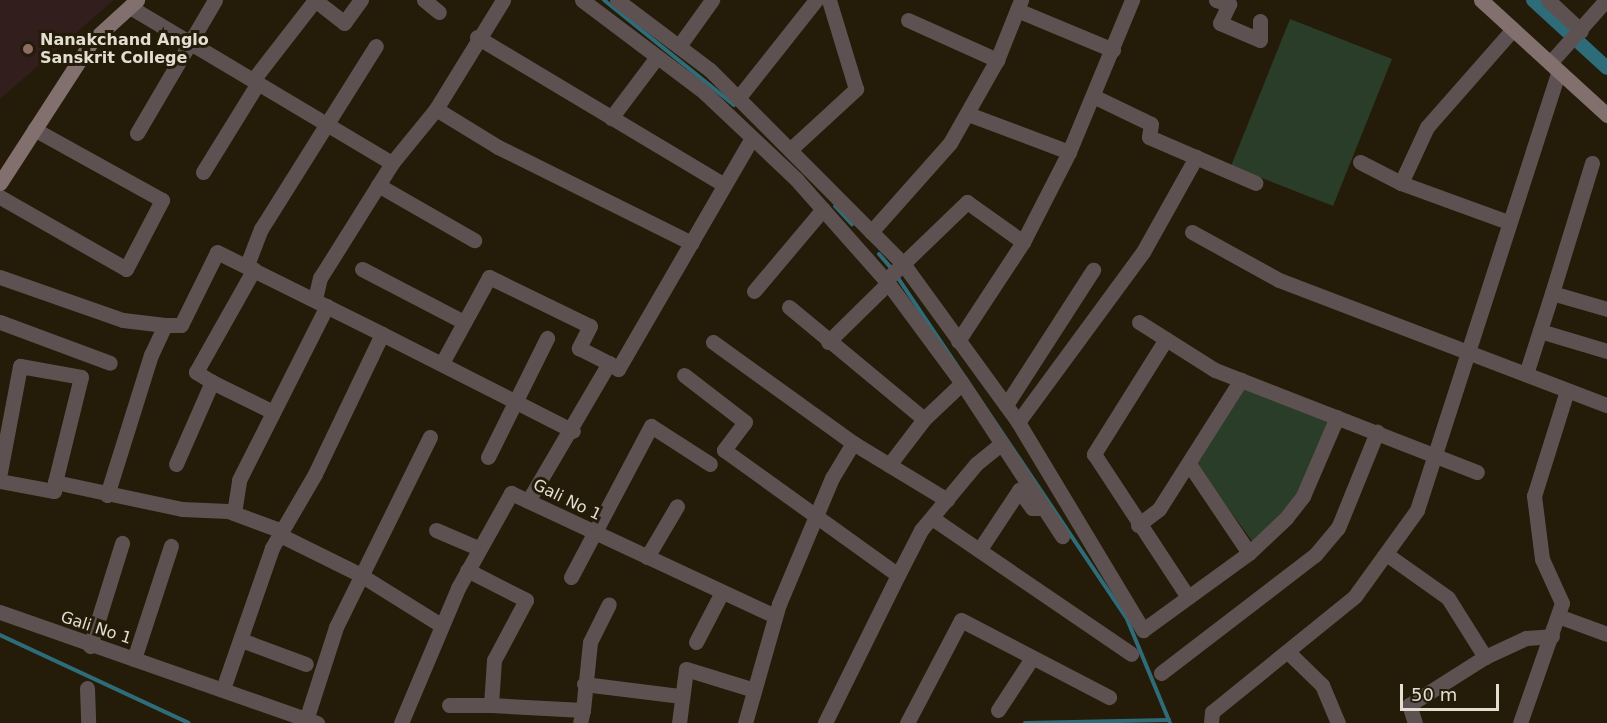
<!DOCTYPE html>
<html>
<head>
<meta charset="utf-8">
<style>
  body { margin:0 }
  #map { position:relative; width:1607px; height:723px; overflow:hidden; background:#241b08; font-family:"DejaVu Sans",sans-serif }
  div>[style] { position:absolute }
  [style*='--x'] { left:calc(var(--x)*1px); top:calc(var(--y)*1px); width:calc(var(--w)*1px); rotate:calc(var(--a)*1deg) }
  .education>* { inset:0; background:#311e1d }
  .green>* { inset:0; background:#2a3d28 }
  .stream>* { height:4px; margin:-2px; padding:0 2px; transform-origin:2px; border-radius:2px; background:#2f6c7a }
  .canal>* { height:14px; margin:-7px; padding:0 7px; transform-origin:7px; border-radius:7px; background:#2f6c7a }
  .street>* { height:15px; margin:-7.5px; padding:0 7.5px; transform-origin:7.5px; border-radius:7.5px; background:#5d5251 }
  .secondary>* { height:15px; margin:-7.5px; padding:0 7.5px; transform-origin:7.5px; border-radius:7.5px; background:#82706f }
  .dots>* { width:16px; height:16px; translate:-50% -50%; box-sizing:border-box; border:3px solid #241b08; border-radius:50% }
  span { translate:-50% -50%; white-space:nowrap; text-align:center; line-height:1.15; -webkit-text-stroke:6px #241b08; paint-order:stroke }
  .poi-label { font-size:16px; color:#e3ddd2; font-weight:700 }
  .left { translate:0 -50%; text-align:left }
  .street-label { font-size:16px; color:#e3ddd2 }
  .scale { position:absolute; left:1400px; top:684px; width:99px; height:27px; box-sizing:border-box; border:3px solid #e3ddd2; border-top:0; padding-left:8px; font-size:18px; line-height:21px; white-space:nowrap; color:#e3ddd2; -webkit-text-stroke:4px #241b08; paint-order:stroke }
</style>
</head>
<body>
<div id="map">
  <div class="education">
    <i style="clip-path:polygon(0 0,114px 0,0 99px)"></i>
  </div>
  <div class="green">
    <i style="clip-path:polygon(1290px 19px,1392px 59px,1333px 206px,1231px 166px)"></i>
    <i style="clip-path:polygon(1243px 384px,1330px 418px,1293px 504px,1252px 541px,1195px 463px)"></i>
  </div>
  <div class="stream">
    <i style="--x:604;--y:0;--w:167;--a:38.9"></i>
    <i style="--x:835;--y:206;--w:25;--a:47"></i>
    <i style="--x:879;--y:254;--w:20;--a:49"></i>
    <i style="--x:896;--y:275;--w:414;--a:56.1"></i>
    <i style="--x:1127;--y:619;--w:113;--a:67.5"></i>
    <i style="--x:0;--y:635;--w:208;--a:25"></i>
    <i style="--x:1025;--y:723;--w:144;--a:-1.2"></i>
  </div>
  <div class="canal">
    <i style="--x:1533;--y:0;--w:100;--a:42.6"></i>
  </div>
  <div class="street">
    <i style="--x:424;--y:0;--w:19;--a:39"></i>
    <i style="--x:582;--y:0;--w:153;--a:37"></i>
    <i style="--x:704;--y:92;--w:127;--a:43.4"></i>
    <i style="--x:796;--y:179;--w:139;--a:48.5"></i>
    <i style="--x:888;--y:283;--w:124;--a:53.5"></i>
    <i style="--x:962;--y:383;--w:183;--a:56.8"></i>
    <i style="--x:617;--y:0;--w:116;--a:37"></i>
    <i style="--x:710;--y:70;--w:275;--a:45.1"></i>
    <i style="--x:904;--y:265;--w:194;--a:54"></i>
    <i style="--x:1018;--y:422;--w:243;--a:59"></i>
    <i style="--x:1143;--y:630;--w:131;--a:-36"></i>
    <i style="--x:1249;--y:553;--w:51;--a:-43.4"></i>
    <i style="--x:1286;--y:518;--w:28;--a:-52"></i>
    <i style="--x:1303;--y:496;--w:86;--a:-66.7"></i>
    <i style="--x:1216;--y:0;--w:14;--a:17"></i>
    <i style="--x:1229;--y:4;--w:21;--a:115"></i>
    <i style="--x:1220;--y:23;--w:43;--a:23"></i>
    <i style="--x:1260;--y:40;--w:19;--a:-90"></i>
    <i style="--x:1548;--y:0;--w:45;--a:43.2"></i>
    <i style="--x:130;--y:7;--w:305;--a:30.8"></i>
    <i style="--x:1017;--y:10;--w:104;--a:22.6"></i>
    <i style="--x:908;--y:20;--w:98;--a:24.2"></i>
    <i style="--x:477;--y:37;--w:288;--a:30.9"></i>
    <i style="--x:679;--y:46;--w:57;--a:-54.3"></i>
    <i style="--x:1550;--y:63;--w:84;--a:-48.4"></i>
    <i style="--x:253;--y:80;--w:101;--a:-52.2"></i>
    <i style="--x:315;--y:0;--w:37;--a:38"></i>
    <i style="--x:344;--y:23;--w:29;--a:-54"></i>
    <i style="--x:1093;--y:96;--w:64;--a:25.8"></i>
    <i style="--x:1151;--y:124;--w:13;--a:99"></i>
    <i style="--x:1149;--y:137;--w:116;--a:23.3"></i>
    <i style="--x:739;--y:97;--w:124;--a:-51.6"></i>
    <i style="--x:436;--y:109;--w:128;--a:-58.4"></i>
    <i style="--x:968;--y:114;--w:108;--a:20.6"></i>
    <i style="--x:611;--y:118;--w:76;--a:-53"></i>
    <i style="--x:137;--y:133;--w:154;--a:-59.6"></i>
    <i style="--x:793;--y:147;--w:86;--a:-42.6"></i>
    <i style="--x:856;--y:89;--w:93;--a:-106.9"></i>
    <i style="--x:1360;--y:162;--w:46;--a:27.1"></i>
    <i style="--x:1592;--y:163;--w:136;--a:107.1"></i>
    <i style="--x:1552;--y:293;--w:57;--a:16.2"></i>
    <i style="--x:203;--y:172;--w:105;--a:-58.3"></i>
    <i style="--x:378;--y:185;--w:111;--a:29.8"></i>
    <i style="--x:0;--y:197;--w:145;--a:29.7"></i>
    <i style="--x:126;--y:269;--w:78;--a:-62.4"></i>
    <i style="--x:162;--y:200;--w:146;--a:-151"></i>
    <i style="--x:1508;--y:222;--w:114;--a:-160"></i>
    <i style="--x:1401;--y:183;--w:62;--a:-65.1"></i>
    <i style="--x:1427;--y:127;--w:130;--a:-48.7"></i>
    <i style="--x:871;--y:232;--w:119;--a:-48.4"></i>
    <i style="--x:950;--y:143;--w:95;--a:-60.5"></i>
    <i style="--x:997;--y:60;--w:65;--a:-68.2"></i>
    <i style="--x:1192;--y:232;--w:99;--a:28.9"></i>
    <i style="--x:1279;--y:280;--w:351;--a:20.9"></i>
    <i style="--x:247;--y:265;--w:39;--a:-69"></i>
    <i style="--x:261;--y:229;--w:216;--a:-57.9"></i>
    <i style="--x:362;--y:269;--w:115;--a:27.5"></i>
    <i style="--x:0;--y:277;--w:130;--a:19.3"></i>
    <i style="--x:123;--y:320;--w:42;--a:6.8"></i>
    <i style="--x:885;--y:281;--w:114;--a:-43.9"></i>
    <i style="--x:967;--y:202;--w:69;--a:35.5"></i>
    <i style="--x:754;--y:291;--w:107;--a:-49.9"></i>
    <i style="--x:315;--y:299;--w:22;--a:-77"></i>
    <i style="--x:320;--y:278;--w:136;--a:-57.9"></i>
    <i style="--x:392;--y:163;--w:70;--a:-50.8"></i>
    <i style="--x:436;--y:109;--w:73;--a:31.5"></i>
    <i style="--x:498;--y:147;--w:216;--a:26.4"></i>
    <i style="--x:789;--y:307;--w:175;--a:39.7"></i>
    <i style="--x:0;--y:322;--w:117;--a:20.4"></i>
    <i style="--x:1139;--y:322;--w:90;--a:32.3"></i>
    <i style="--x:1215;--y:370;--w:281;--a:21.3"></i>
    <i style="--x:1540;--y:331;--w:70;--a:16.6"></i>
    <i style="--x:382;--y:334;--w:214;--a:26.9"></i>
    <i style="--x:1166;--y:339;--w:136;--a:122.1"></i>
    <i style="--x:1094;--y:454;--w:171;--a:56.7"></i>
    <i style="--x:958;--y:341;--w:118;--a:-56.7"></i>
    <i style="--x:1023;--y:242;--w:101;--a:-62.9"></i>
    <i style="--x:1069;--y:152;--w:165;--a:-67.5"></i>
    <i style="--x:713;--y:342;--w:173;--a:35.8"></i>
    <i style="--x:828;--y:342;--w:84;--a:-44.5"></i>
    <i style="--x:442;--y:363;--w:98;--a:-61.3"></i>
    <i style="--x:489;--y:277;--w:112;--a:25.9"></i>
    <i style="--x:590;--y:326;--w:25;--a:117"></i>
    <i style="--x:579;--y:348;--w:34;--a:27"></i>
    <i style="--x:609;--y:363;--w:160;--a:120.4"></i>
    <i style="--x:609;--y:363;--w:11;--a:34"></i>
    <i style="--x:618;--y:369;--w:267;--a:-59.9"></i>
    <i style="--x:1526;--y:374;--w:85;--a:-72.2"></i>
    <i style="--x:684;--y:375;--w:77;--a:37.6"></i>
    <i style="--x:745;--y:422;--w:35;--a:127"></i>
    <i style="--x:724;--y:450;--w:214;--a:35.7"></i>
    <i style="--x:898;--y:575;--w:165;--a:116.3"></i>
    <i style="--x:212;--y:382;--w:19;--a:-148"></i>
    <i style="--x:196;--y:372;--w:118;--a:-60.6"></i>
    <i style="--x:1006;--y:405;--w:161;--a:-57.2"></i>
    <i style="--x:1018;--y:422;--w:211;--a:-53.7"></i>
    <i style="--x:1143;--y:252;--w:109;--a:-60.8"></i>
    <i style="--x:488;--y:457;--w:133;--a:-63.6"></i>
    <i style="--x:176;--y:464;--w:90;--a:-66.3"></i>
    <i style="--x:212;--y:382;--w:68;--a:26.2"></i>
    <i style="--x:1189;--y:464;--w:107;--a:56"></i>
    <i style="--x:889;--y:465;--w:58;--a:-52.7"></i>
    <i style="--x:924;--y:419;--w:52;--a:-43.5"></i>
    <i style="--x:0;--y:472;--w:108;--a:-79.3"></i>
    <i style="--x:20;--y:366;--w:62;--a:10.2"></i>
    <i style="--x:81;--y:377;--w:108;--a:103.9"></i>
    <i style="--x:0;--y:481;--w:55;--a:10.5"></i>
    <i style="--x:54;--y:491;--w:9;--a:-84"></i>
    <i style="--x:55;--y:482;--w:130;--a:12"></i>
    <i style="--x:182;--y:509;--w:46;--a:2.5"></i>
    <i style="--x:228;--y:511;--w:58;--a:20.3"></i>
    <i style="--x:107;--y:495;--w:147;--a:-72.6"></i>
    <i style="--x:151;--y:355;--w:33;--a:-65"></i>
    <i style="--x:165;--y:325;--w:16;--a:0"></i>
    <i style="--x:181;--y:325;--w:81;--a:-63.7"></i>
    <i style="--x:217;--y:252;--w:184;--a:26.4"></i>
    <i style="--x:382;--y:334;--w:155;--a:115.6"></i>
    <i style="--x:315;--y:474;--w:86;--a:120.2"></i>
    <i style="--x:272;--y:548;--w:149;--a:109.2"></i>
    <i style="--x:234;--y:513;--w:33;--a:-81"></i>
    <i style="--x:239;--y:480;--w:195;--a:-63.2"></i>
    <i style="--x:932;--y:518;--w:241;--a:34.3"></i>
    <i style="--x:1138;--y:525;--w:26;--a:-37"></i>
    <i style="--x:1159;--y:509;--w:153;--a:-57.6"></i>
    <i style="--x:436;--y:530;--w:46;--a:23.2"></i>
    <i style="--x:280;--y:535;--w:88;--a:26.3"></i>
    <i style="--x:359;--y:574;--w:97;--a:31.9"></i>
    <i style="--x:980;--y:549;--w:71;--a:-56.5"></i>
    <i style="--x:1019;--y:490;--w:22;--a:54"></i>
    <i style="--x:1032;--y:508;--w:10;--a:0"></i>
    <i style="--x:1389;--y:556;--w:72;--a:35.4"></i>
    <i style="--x:1448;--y:598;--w:70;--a:57.9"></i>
    <i style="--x:647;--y:557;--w:59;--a:-59.5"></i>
    <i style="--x:898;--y:575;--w:51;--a:-62.9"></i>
    <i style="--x:921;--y:530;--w:86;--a:-50.2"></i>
    <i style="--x:976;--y:464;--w:33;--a:-39"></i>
    <i style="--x:571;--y:577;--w:171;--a:-62.1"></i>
    <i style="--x:651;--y:426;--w:70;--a:32.8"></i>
    <i style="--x:0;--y:612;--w:336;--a:19.3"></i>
    <i style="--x:1558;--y:616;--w:52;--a:20.2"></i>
    <i style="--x:241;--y:640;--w:69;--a:20.3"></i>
    <i style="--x:696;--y:642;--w:54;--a:-62.5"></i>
    <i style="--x:90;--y:646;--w:108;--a:-72.7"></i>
    <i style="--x:1289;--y:653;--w:46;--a:44.1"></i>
    <i style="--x:1322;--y:685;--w:41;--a:67.2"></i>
    <i style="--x:134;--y:659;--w:119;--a:-71.9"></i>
    <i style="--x:1161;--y:673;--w:194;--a:-37.5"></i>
    <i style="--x:1315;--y:555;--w:35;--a:-50"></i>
    <i style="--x:1338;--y:528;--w:104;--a:-67.9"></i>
    <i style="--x:584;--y:684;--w:98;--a:7.1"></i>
    <i style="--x:87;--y:688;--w:35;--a:88"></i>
    <i style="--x:449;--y:705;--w:42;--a:0"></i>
    <i style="--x:491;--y:705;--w:45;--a:-86.2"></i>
    <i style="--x:494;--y:660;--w:68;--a:-61.9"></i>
    <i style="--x:526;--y:600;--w:66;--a:-153"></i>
    <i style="--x:491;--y:705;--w:92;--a:3.1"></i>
    <i style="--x:583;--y:710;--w:13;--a:103"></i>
    <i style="--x:583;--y:710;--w:68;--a:-84.1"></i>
    <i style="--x:590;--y:642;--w:42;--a:-63.4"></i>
    <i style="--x:998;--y:710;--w:62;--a:-56.8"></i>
    <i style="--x:306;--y:720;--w:98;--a:-72.1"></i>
    <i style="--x:336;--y:627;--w:212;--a:-63.7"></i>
    <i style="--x:401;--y:723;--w:147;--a:-67.1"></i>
    <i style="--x:458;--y:588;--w:109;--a:-60.8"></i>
    <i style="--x:511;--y:493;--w:291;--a:25"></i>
    <i style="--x:679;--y:723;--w:54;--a:-82.6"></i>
    <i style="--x:686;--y:669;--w:68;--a:17.1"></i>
    <i style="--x:745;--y:723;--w:124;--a:-74.1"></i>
    <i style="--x:779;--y:604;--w:137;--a:-67.2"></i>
    <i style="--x:832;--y:478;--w:41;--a:-59"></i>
    <i style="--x:853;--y:443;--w:110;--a:31.2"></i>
    <i style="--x:907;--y:723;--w:116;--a:-62.3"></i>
    <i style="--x:961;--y:620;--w:167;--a:27.5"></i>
    <i style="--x:1211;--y:723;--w:11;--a:-85"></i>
    <i style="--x:1212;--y:712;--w:184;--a:-39"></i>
    <i style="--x:1355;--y:596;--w:106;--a:-54.2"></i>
    <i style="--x:1417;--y:510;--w:461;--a:-72.1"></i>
    <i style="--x:1415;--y:723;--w:19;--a:-108"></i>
    <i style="--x:1409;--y:705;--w:90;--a:-32.3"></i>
    <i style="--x:1485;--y:657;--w:45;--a:-24.9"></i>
    <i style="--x:1526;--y:638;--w:26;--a:-4"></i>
    <i style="--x:1520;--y:723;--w:127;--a:-70.7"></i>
    <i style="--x:1562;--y:603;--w:48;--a:-114.4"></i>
    <i style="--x:1542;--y:559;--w:64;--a:-97.2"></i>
    <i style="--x:1534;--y:496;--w:110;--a:-72.6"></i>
  </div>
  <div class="secondary">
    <i style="--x:1481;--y:0;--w:171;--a:42.4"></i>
    <i style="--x:0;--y:183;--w:169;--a:-57.1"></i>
    <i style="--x:92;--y:41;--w:61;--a:-42.3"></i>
  </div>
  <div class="dots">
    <i style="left:28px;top:49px;background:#8d6e63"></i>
  </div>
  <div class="poi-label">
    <span class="left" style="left:40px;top:49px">Nanakchand Anglo<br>Sanskrit College</span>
  </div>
  <div class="street-label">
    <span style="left:567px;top:500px;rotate:26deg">Gali No 1</span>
    <span style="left:96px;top:628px;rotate:18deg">Gali No 1</span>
  </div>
  <div class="scale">50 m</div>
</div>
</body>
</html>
